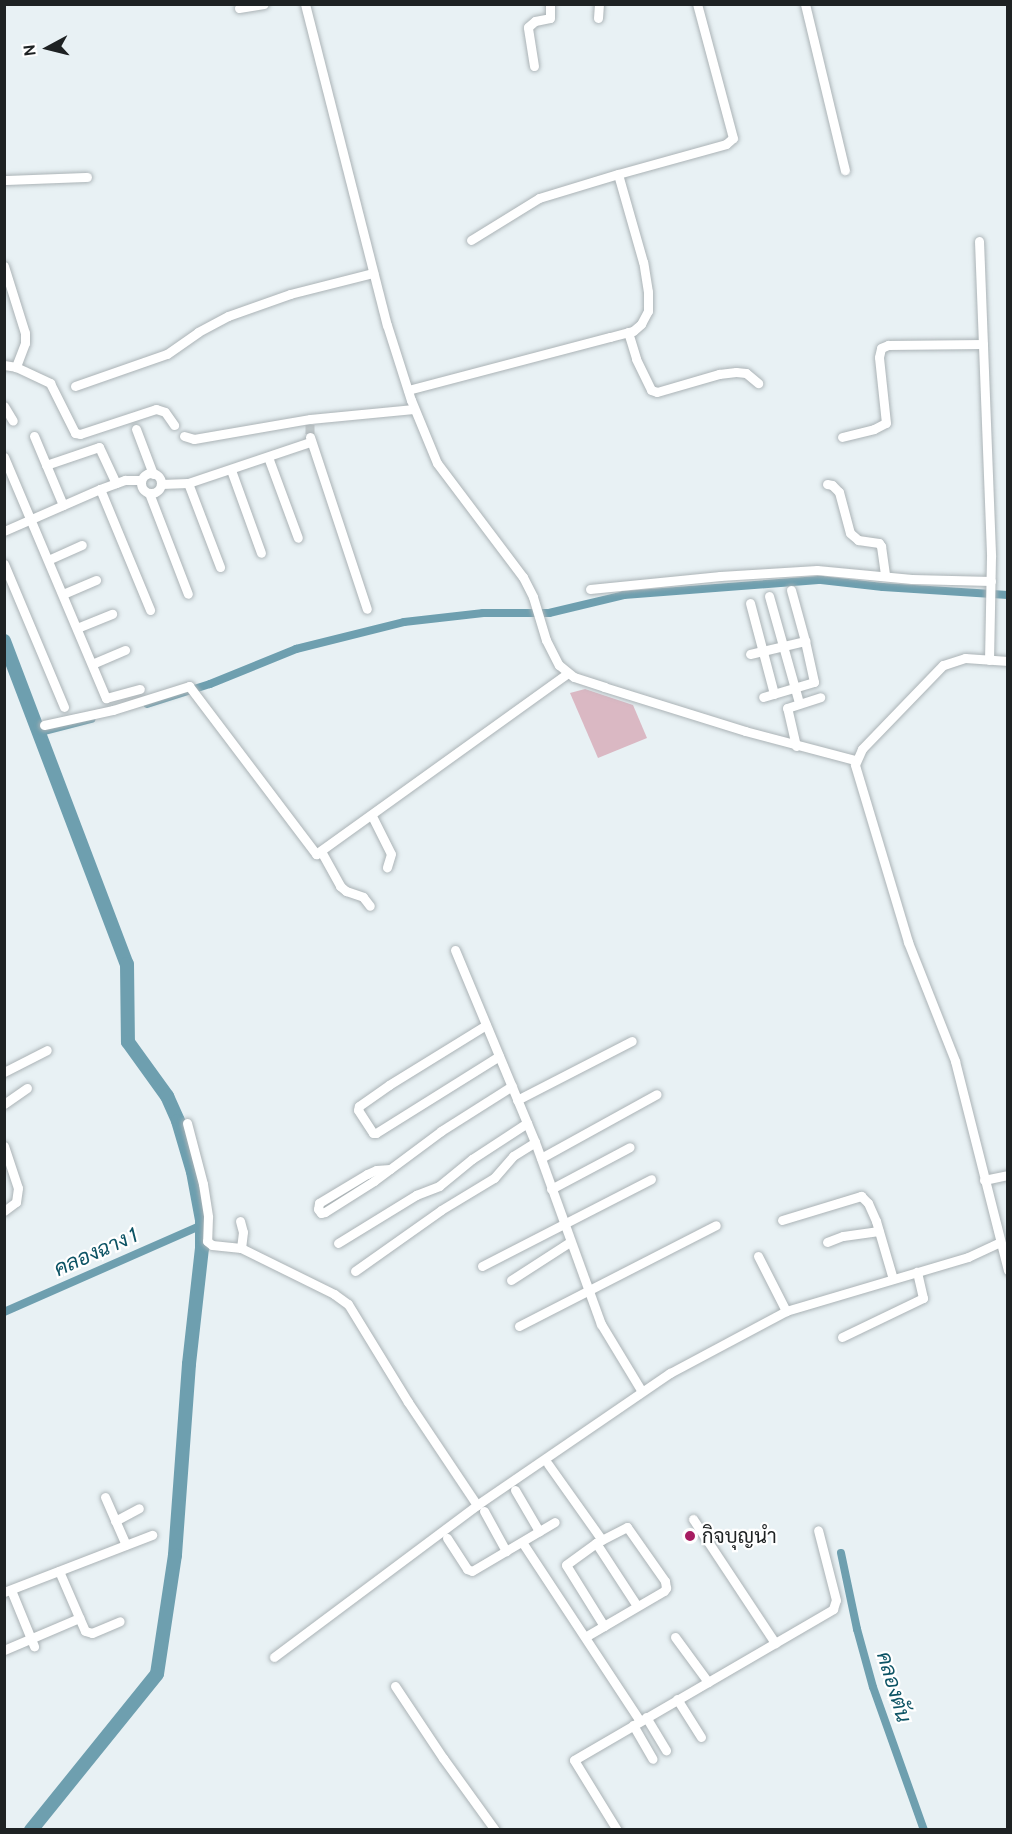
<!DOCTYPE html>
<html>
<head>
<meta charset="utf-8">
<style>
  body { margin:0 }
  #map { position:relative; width:1012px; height:1834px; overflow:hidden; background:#e8f1f4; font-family:Cabin,Sarabun,sans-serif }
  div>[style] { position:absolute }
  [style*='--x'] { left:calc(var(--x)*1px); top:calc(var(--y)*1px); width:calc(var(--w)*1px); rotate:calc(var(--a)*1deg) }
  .green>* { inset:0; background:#dab8c3 }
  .canal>* { height:8px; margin:-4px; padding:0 4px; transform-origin:4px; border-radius:4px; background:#6e9faf }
  .river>* { height:14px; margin:-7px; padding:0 7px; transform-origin:7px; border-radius:7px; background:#6e9faf }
  .minor-tunnel>* { height:9px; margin-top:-4.5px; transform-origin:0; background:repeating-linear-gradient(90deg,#c0c8ca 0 9px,transparent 0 13.5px) }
  .roads { filter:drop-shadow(0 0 2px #abb3b6) drop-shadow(0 0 2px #abb3b6) }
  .minor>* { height:9px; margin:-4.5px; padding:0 4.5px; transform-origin:4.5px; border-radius:4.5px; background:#fff }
  .minor>.ring { margin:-4.5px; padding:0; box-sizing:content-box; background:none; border:9px solid #fff; border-radius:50% }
  .dots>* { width:16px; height:16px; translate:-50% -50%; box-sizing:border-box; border:3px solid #fff; border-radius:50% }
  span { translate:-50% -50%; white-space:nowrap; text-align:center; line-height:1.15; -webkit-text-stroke:4.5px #fff; paint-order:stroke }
  .poi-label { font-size:20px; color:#1e2223 }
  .left { translate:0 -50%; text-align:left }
  .water-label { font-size:21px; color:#0c5364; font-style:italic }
  .frame { position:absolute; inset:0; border:6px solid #1e2223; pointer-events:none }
  .north { position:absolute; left:18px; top:18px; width:60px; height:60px; -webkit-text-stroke:4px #fff; paint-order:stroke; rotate:263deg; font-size:16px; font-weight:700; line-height:24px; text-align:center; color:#1e2223 }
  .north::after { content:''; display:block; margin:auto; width:21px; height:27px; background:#1e2223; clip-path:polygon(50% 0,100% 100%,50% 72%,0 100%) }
</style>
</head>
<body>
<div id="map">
  <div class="green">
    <i style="clip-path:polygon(585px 689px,633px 705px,647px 738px,598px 758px,570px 693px)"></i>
  </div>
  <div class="canal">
    <i style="--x:147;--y:704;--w:66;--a:-17.6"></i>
    <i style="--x:210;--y:684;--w:93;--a:-22.1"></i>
    <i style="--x:296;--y:649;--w:111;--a:-14"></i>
    <i style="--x:404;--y:622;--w:80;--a:-6.5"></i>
    <i style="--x:483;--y:613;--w:66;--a:0"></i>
    <i style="--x:549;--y:613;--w:77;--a:-13.5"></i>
    <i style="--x:624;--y:595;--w:198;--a:-4.4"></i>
    <i style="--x:821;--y:580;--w:62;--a:6.4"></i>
    <i style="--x:883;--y:587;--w:125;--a:3.7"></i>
    <i style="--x:40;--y:732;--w:53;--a:-14.3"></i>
    <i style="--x:4;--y:1312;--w:216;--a:-23.7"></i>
    <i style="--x:841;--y:1553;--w:78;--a:78.1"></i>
    <i style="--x:857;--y:1629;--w:60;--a:74.6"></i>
    <i style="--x:873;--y:1687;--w:152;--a:70.4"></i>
  </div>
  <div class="river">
    <i style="--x:4;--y:641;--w:346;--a:69.2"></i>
    <i style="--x:127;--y:964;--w:78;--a:89.3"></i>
    <i style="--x:128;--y:1042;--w:67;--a:54.2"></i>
    <i style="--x:167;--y:1096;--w:27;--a:66"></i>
    <i style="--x:178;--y:1121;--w:53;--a:73.6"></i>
    <i style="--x:193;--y:1172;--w:49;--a:79.4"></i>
    <i style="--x:202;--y:1220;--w:28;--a:90"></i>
    <i style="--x:202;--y:1248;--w:117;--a:96.4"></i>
    <i style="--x:189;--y:1364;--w:192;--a:94.2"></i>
    <i style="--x:175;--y:1555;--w:120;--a:98.6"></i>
    <i style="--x:157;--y:1674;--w:201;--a:128.9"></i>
  </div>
  <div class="minor-tunnel">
    <i style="--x:310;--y:424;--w:13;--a:90"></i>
  </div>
  <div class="roads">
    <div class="minor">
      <i style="--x:305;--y:4;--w:331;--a:75.7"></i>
      <i style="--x:387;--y:325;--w:79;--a:72.3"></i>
      <i style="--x:411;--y:400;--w:68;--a:67.6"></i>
      <i style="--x:437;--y:463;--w:143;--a:53"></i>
      <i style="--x:523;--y:577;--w:22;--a:63"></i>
      <i style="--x:533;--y:597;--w:45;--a:73.2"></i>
      <i style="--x:546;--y:640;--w:28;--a:63"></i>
      <i style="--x:559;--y:665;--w:19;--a:39"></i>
      <i style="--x:574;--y:677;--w:32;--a:18"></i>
      <i style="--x:604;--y:687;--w:148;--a:17.3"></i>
      <i style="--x:745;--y:731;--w:114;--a:14.8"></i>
      <i style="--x:805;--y:4;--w:171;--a:76.5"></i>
      <i style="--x:239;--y:8;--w:25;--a:-9"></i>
      <i style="--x:598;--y:18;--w:14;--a:-86"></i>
      <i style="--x:534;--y:66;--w:39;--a:-99"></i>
      <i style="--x:528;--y:27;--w:9;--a:-41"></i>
      <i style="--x:535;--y:21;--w:15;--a:-11"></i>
      <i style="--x:550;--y:18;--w:14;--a:-90"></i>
      <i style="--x:4;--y:180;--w:83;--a:-2.1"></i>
      <i style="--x:471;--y:240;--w:80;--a:-31.7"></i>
      <i style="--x:539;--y:198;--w:83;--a:-16.9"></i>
      <i style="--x:979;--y:241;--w:316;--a:87.8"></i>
      <i style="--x:991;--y:557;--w:103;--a:91.1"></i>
      <i style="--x:4;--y:266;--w:70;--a:72.6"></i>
      <i style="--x:25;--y:333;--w:10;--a:90"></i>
      <i style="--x:25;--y:343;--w:26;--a:111"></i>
      <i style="--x:628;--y:332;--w:28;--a:73"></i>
      <i style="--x:636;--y:359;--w:34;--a:64"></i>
      <i style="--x:651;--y:390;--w:6;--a:18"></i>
      <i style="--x:657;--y:392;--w:65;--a:-16.2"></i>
      <i style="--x:719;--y:374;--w:17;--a:-7"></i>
      <i style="--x:736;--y:372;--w:10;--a:6"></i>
      <i style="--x:746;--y:373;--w:16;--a:40"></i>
      <i style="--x:4;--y:365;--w:12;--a:9"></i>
      <i style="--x:16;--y:367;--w:38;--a:25"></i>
      <i style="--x:50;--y:383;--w:56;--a:63.4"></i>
      <i style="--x:75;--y:433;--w:5;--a:11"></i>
      <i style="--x:80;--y:434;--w:80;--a:-18.2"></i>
      <i style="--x:156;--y:409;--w:9;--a:18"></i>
      <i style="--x:165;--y:412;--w:16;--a:55"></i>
      <i style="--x:75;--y:386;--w:97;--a:-19.2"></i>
      <i style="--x:167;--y:354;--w:38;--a:-35"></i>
      <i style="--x:198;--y:332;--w:34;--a:-28"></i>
      <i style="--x:228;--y:316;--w:66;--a:-19.5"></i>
      <i style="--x:290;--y:294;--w:86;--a:-14.2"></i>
      <i style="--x:408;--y:390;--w:209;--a:-14.7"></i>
      <i style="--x:610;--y:337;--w:24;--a:-15"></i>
      <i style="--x:633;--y:331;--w:11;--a:-41"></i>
      <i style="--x:641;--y:324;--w:15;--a:-62"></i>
      <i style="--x:648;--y:311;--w:19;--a:-90"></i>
      <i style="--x:648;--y:292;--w:30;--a:-99"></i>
      <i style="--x:643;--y:262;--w:91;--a:-105.9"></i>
      <i style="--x:618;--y:174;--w:112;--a:-15.5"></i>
      <i style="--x:726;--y:144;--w:9;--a:-41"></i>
      <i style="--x:733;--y:138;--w:139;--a:-105"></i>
      <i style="--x:4;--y:406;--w:17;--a:59"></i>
      <i style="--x:136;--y:429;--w:48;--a:69.3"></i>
      <i style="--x:34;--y:436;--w:75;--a:67.2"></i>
      <i style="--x:184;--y:436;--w:10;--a:17"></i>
      <i style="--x:194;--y:439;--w:118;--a:-9.8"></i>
      <i style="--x:310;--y:419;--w:104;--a:-5.5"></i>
      <i style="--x:310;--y:437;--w:181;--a:71.7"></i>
      <i style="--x:842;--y:437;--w:33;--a:-14"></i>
      <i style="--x:874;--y:429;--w:13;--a:-27"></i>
      <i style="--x:886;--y:423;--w:66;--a:-96.1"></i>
      <i style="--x:879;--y:357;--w:9;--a:-77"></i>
      <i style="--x:881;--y:348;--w:8;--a:-23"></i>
      <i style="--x:888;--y:345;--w:95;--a:-0.6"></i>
      <i style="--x:4;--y:457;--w:262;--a:67.1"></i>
      <i style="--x:106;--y:698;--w:35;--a:-15"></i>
      <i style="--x:268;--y:457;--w:86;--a:69.7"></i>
      <i style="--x:46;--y:465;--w:56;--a:-18.8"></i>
      <i style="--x:99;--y:447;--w:40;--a:65"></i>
      <i style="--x:231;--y:470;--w:88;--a:70.1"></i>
      <i class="ring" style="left:141px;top:473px;width:11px;height:11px"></i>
      <i style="--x:188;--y:483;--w:90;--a:69.1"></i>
      <i style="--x:161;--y:484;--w:27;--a:-2"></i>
      <i style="--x:188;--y:483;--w:129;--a:-18.6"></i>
      <i style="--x:827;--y:484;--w:5;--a:11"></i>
      <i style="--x:832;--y:485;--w:10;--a:45"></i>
      <i style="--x:839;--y:492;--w:42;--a:75"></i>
      <i style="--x:850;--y:533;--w:11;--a:41"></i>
      <i style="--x:858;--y:540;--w:21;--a:8"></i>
      <i style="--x:879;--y:543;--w:4;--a:56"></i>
      <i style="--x:881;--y:546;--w:30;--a:82"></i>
      <i style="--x:100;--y:489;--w:131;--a:67.5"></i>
      <i style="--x:149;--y:493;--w:108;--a:68.9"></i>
      <i style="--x:4;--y:531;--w:105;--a:-23.6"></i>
      <i style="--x:100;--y:489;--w:27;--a:-20"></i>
      <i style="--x:125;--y:480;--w:16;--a:0"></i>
      <i style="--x:48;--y:560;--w:37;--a:-24"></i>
      <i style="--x:4;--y:564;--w:155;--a:67.2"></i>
      <i style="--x:590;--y:589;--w:131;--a:-5.7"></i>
      <i style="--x:720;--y:576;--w:97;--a:-3.5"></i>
      <i style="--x:817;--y:570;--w:95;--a:5.4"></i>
      <i style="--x:912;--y:579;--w:79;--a:1.5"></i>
      <i style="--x:791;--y:590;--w:53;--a:74.6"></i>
      <i style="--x:63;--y:594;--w:36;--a:-23"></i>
      <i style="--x:769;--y:596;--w:111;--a:74.3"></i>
      <i style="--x:750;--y:603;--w:94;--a:75.2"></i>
      <i style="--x:77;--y:628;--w:38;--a:-22"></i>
      <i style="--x:750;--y:654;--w:57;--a:-13.3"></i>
      <i style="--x:805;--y:641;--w:42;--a:77.6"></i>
      <i style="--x:814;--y:682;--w:53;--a:163.6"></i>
      <i style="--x:1008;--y:661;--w:43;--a:-176"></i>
      <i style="--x:965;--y:658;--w:23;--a:162"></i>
      <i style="--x:943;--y:665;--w:117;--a:134"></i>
      <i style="--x:862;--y:749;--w:17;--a:114"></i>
      <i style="--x:855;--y:765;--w:185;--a:73.3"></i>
      <i style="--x:908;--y:942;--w:128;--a:68.4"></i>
      <i style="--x:955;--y:1061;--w:216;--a:75.8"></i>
      <i style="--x:92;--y:664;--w:36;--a:-23"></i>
      <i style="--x:44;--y:725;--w:71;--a:-12.3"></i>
      <i style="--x:113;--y:710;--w:80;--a:-17.5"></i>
      <i style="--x:189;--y:686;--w:211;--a:52.9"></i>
      <i style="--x:316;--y:854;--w:310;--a:-35.7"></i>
      <i style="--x:796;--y:746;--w:39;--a:-103"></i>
      <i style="--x:787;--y:708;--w:35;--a:-18"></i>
      <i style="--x:372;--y:816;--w:42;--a:63.4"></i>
      <i style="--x:391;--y:854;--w:14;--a:107"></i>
      <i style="--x:322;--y:853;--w:38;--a:61"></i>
      <i style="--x:340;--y:886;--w:8;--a:40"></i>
      <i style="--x:346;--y:891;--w:18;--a:19"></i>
      <i style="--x:363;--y:897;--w:11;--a:52"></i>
      <i style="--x:455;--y:950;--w:208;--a:67.4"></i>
      <i style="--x:535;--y:1142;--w:194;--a:70.1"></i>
      <i style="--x:601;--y:1324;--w:77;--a:58.8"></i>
      <i style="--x:486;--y:1025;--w:114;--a:148.3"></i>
      <i style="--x:389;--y:1085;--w:37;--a:145"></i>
      <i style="--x:359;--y:1106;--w:4;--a:104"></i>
      <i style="--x:358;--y:1110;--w:27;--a:57"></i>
      <i style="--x:373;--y:1133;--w:3;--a:0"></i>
      <i style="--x:376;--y:1133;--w:145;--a:-32"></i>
      <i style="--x:4;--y:1072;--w:48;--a:-27.1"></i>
      <i style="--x:517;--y:1100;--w:129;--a:-27.2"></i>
      <i style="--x:4;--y:1104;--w:28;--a:-35"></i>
      <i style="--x:187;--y:1123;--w:63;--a:75.3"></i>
      <i style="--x:203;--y:1184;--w:33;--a:81"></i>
      <i style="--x:208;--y:1217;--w:24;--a:92"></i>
      <i style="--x:207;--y:1241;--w:6;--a:39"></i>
      <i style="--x:212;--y:1245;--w:29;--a:6"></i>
      <i style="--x:4;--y:1146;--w:44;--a:71.6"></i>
      <i style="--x:18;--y:1188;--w:14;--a:98"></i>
      <i style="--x:16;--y:1202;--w:15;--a:143"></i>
      <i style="--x:541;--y:1158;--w:132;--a:-28.9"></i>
      <i style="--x:390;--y:1169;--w:14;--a:176"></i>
      <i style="--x:376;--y:1170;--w:10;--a:156"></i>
      <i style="--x:367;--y:1174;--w:56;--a:148.9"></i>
      <i style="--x:319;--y:1203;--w:6;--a:99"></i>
      <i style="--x:318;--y:1209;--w:5;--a:53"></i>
      <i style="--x:321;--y:1213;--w:4;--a:-14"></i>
      <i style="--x:325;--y:1212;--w:58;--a:-32.3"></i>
      <i style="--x:374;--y:1181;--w:84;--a:-36.7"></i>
      <i style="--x:441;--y:1131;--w:84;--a:-32.4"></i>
      <i style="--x:984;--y:1180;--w:25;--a:-12"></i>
      <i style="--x:551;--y:1189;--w:89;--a:-28"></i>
      <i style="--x:782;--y:1220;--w:83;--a:-16.9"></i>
      <i style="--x:861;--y:1196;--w:10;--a:45"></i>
      <i style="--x:868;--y:1203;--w:20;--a:66"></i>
      <i style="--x:876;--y:1221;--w:60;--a:73.7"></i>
      <i style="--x:240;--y:1221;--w:11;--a:75"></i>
      <i style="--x:243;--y:1232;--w:16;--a:97"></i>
      <i style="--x:241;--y:1248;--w:104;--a:26.3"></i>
      <i style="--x:334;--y:1294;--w:17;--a:36"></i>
      <i style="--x:348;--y:1304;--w:115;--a:58.5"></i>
      <i style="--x:408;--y:1402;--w:124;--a:56.2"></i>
      <i style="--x:827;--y:1242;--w:17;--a:-21"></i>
      <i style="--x:843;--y:1236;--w:36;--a:-8"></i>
      <i style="--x:338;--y:1243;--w:92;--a:-31.6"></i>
      <i style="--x:416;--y:1195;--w:25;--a:-21"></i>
      <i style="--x:439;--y:1186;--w:43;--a:-39.3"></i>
      <i style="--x:472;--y:1159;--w:66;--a:-33.2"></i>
      <i style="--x:758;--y:1256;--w:62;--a:63"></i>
      <i style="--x:482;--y:1266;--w:190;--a:-27.2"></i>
      <i style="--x:355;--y:1271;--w:105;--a:-35.3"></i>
      <i style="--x:441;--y:1210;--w:62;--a:-31.1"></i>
      <i style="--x:494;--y:1178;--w:29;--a:-49"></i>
      <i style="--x:513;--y:1156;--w:26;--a:-32"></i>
      <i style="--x:511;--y:1280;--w:70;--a:-32.8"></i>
      <i style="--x:519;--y:1326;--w:221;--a:-27.1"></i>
      <i style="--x:842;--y:1337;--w:90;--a:-25.7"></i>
      <i style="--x:923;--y:1298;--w:27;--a:-103"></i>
      <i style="--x:548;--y:1464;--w:93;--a:54.6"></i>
      <i style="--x:515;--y:1490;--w:48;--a:59.7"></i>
      <i style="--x:105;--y:1497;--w:52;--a:66.4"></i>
      <i style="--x:484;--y:1511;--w:46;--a:61.2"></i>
      <i style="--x:693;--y:1519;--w:149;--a:56.5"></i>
      <i style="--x:115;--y:1521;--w:27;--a:-28"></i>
      <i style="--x:447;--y:1538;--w:37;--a:57"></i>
      <i style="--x:467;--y:1569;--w:5;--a:22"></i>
      <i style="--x:472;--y:1571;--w:96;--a:-30.6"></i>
      <i style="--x:522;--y:1542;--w:214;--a:56.6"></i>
      <i style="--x:596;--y:1543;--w:75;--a:56.9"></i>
      <i style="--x:59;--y:1571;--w:65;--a:66.6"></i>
      <i style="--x:85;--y:1631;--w:7;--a:16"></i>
      <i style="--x:92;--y:1633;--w:30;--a:-23"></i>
      <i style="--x:11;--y:1590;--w:61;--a:67.7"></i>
      <i style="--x:4;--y:1592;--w:159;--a:-21.1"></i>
      <i style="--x:585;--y:1637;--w:91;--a:-30.2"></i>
      <i style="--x:664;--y:1591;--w:4;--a:-56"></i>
      <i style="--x:666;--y:1588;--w:7;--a:-98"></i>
      <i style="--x:665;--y:1581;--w:66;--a:-125.1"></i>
      <i style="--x:627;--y:1527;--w:35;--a:153"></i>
      <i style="--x:596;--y:1543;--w:37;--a:144"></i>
      <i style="--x:566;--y:1565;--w:72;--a:58.1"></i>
      <i style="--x:675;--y:1637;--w:56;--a:53.7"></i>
      <i style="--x:4;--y:1650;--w:82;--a:-23.1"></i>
      <i style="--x:274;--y:1657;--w:254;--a:-36.8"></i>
      <i style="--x:477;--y:1505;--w:234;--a:-34.4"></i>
      <i style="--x:670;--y:1373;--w:132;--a:-28.1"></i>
      <i style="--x:786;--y:1311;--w:190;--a:-16.5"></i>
      <i style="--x:968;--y:1257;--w:35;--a:-25"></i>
      <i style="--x:395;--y:1686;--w:87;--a:56.3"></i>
      <i style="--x:443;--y:1758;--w:89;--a:54.2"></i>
      <i style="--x:677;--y:1699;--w:45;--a:57.7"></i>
      <i style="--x:646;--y:1717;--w:39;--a:59"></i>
      <i style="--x:633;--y:1725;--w:39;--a:60"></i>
      <i style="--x:617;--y:1830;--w:82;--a:-121.6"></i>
      <i style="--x:574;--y:1760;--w:300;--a:-30.2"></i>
      <i style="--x:833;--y:1609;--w:9;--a:-72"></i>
      <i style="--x:836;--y:1600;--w:72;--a:-104.4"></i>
    </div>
  </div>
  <div class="dots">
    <i style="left:690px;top:1536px;background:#a71d62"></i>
  </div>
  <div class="poi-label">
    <span class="left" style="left:702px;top:1536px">กิจบุญนำ</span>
  </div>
  <div class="water-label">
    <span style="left:96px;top:1252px;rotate:-24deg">คลองฉาง 1</span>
    <span style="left:894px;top:1687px;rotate:73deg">คลองตัน</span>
  </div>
  <div class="frame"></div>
  <div class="north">N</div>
</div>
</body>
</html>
